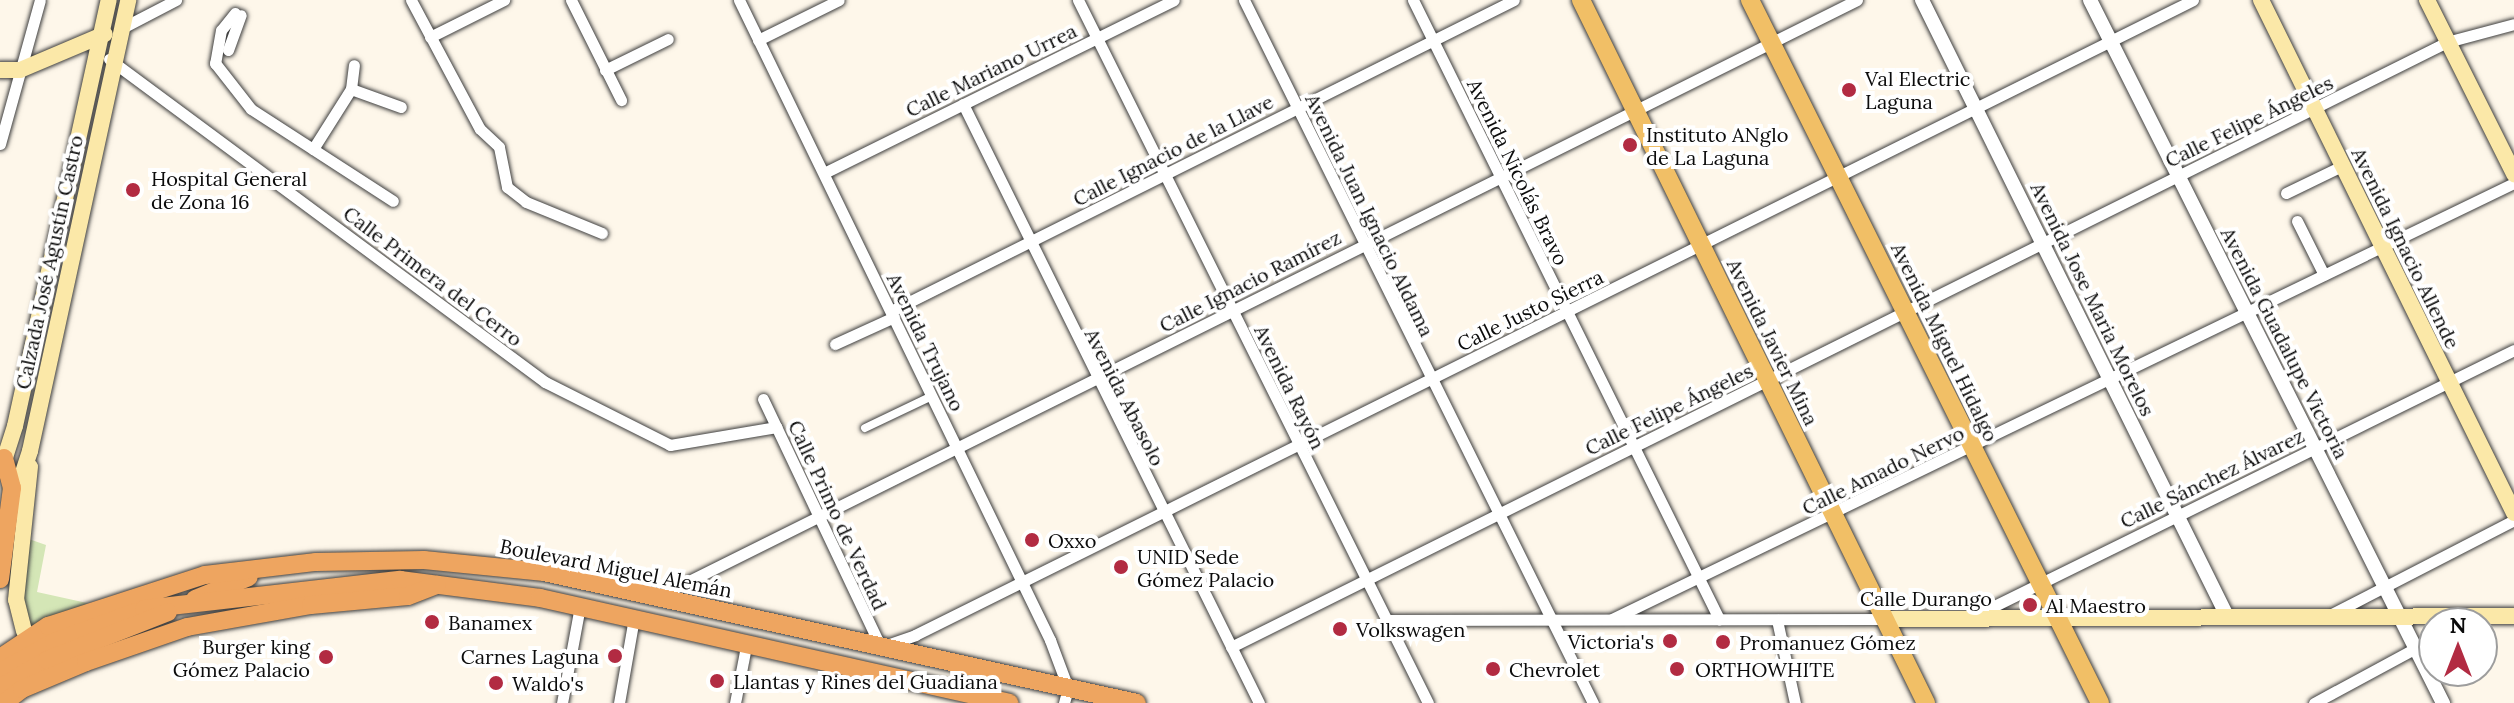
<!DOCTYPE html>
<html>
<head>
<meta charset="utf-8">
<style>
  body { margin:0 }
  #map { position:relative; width:2514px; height:703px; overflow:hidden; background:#fef7ea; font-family:Lora,serif }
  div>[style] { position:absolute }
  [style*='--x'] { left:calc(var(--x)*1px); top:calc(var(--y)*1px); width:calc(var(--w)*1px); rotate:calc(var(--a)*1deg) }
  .green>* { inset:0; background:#d4e6b6 }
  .roads { filter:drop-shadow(0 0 2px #3e3e3e) drop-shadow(0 0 2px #3e3e3e) }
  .pedestrian>* { height:8px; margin:-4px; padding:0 4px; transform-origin:4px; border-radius:4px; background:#fff }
  .minor>* { height:11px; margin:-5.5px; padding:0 5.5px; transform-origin:5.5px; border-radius:5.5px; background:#fff }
  .tertiary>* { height:14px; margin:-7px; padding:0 7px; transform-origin:7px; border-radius:7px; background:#fff }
  .secondary>* { height:16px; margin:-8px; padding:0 8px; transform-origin:8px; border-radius:8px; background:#fbe8a8 }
  .primary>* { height:18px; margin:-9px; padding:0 9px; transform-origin:9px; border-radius:9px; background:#f1bf66 }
  .trunk>* { height:18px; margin:-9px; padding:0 9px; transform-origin:9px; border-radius:9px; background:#eea560 }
  .dots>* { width:22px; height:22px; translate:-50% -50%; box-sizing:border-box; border:4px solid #fff; border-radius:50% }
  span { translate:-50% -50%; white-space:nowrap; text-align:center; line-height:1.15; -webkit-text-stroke:8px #fff; paint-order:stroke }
  .street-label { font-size:20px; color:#0b0b0b }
  .poi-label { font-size:20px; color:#0b0b0b }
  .left { translate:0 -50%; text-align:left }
  .right { translate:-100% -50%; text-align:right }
  .north { position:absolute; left:2418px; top:607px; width:80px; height:80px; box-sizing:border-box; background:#fff; border:2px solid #9d9d9d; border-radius:50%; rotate:0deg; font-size:22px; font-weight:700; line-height:32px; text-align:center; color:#0b0b0b }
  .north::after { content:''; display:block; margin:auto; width:28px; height:36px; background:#b22b42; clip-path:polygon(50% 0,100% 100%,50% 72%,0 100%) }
</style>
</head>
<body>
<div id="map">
  <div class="green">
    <i style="clip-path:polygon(26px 538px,46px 545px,37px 592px,87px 603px,76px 614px,25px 629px,17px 608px)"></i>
  </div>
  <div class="roads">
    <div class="pedestrian">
      <i style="--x:865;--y:428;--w:74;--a:-25.5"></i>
    </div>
    <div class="minor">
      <i style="--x:411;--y:0;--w:146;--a:61.9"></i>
      <i style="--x:480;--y:129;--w:26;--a:43"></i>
      <i style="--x:499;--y:147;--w:41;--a:78.7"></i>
      <i style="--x:507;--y:187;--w:24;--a:38"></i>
      <i style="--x:526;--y:202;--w:82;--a:22.2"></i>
      <i style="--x:571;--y:0;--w:112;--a:63.4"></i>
      <i style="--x:739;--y:0;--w:712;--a:64.08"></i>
      <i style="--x:1050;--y:640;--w:51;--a:69.4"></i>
      <i style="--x:1068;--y:688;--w:16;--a:105"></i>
      <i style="--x:1078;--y:0;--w:785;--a:63.53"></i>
      <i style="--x:1244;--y:0;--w:785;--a:63.6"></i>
      <i style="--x:1413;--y:0;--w:691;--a:63.69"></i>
      <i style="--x:235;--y:13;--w:22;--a:129"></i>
      <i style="--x:221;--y:30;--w:34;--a:100"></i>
      <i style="--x:215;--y:63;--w:58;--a:52"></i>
      <i style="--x:251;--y:109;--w:169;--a:32.9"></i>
      <i style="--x:122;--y:28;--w:61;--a:-27.4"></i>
      <i style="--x:430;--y:37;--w:83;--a:-26.6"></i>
      <i style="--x:758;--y:40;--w:90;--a:-26.3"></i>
      <i style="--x:228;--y:50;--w:37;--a:-70"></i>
      <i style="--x:109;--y:59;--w:543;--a:36.53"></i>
      <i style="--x:545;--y:382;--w:140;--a:26.7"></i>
      <i style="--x:670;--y:445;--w:108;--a:-9.6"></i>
      <i style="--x:605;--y:70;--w:70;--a:-26.2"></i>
      <i style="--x:351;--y:89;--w:53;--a:19.8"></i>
      <i style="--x:963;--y:104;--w:668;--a:63.7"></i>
      <i style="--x:0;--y:144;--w:149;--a:-74.5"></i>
      <i style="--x:313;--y:149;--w:71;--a:-57.7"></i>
      <i style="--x:351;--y:89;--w:24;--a:-83"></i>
      <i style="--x:824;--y:173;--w:390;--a:-26.3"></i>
      <i style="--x:2286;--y:193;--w:64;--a:-25.8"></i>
      <i style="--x:2297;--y:221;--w:60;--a:63.4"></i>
      <i style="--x:891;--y:311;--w:696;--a:-26.53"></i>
      <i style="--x:835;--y:344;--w:65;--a:-24.6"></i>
      <i style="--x:763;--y:399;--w:275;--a:64.6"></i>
      <i style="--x:881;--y:647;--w:36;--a:-19"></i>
      <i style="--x:915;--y:635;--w:1427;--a:-26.42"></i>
      <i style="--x:659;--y:596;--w:1338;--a:-26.45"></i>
      <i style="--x:2330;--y:615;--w:207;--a:-27.3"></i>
      <i style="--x:1974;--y:616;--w:602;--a:-26.22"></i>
      <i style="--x:1612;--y:619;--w:1002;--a:-25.8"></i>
      <i style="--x:1386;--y:620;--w:498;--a:-0.1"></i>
      <i style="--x:1777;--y:620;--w:85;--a:77.8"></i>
      <i style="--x:1231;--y:647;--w:1358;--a:-26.45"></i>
      <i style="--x:2447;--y:42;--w:69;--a:-15"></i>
      <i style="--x:562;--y:703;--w:99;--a:-79.5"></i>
      <i style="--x:619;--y:703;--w:86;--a:-80"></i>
      <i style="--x:735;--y:703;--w:63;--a:-79"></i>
      <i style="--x:2314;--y:703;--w:136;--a:-28.4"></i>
    </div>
    <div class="tertiary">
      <i style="--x:1922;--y:0;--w:687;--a:63.66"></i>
      <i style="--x:2090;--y:0;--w:787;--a:63.34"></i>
    </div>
    <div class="secondary">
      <i style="--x:2261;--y:0;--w:572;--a:63.75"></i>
      <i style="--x:2427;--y:0;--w:195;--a:63.4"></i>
      <i style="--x:0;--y:70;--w:20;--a:0"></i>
      <i style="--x:20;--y:70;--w:92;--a:-23"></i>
      <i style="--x:1;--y:470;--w:46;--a:-72.3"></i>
      <i style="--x:15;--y:426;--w:436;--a:-77.6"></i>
      <i style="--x:13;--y:503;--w:55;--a:-71.9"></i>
      <i style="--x:30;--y:451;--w:462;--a:-77.7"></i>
      <i style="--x:1884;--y:619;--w:630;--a:-0.27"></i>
      <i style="--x:24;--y:631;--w:32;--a:-104"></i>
      <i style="--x:16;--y:600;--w:134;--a:-84"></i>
    </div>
    <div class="primary">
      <i style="--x:1581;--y:0;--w:783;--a:63.86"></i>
      <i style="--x:1750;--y:0;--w:785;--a:63.53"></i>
    </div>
    <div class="trunk">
      <i style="--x:0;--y:579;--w:92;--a:-82.5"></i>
      <i style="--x:12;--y:488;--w:31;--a:-105"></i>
      <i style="--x:195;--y:599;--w:58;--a:-22.2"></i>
      <i style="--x:0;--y:658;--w:58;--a:-33.7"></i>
      <i style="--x:48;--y:626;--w:165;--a:-18"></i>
      <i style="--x:205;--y:575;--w:112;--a:-6.7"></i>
      <i style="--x:316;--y:562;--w:108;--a:-1.1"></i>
      <i style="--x:424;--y:560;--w:121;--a:5.7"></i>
      <i style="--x:544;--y:572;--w:607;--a:12.46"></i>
      <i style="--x:0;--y:672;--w:62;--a:-29.1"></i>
      <i style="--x:54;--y:642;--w:96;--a:-20.1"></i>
      <i style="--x:144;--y:609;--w:258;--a:-6.5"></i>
      <i style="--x:400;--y:580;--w:141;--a:7.3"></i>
      <i style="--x:540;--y:598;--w:481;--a:12.6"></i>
      <i style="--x:0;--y:688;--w:55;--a:-30.8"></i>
      <i style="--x:47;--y:660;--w:130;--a:-21.6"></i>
      <i style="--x:4;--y:703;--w:23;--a:-38"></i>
      <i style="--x:22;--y:689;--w:69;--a:-22.9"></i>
      <i style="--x:86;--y:662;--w:107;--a:-19.1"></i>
      <i style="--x:187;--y:627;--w:126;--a:-10.1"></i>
      <i style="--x:311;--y:605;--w:97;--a:-5.3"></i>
      <i style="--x:408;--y:596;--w:31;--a:-21"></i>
    </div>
  </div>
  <div class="dots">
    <i style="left:1849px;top:90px;background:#b22b42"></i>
    <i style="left:1630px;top:145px;background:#b22b42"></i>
    <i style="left:133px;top:190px;background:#b22b42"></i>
    <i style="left:1032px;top:540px;background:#b22b42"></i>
    <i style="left:1121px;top:567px;background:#b22b42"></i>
    <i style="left:2030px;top:605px;background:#b22b42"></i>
    <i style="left:432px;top:622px;background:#b22b42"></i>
    <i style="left:1340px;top:629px;background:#b22b42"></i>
    <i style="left:1670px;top:641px;background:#b22b42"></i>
    <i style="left:1723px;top:642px;background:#b22b42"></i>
    <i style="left:615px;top:656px;background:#b22b42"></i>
    <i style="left:326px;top:657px;background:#b22b42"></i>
    <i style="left:1493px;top:669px;background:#b22b42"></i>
    <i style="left:1677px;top:669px;background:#b22b42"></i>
    <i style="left:717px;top:681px;background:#b22b42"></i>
    <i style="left:496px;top:683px;background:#b22b42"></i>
  </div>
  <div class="street-label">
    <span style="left:991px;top:70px;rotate:-26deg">Calle Mariano Urrea</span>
    <span style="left:2249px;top:121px;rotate:-26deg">Calle Felipe Ángeles</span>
    <span style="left:1173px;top:150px;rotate:-27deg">Calle Ignacio de la Llave</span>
    <span style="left:1518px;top:172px;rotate:64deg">Avenida Nicolás Bravo</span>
    <span style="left:1370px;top:215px;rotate:64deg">Avenida Juan Ignacio Aldama</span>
    <span style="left:2406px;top:248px;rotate:64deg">Avenida Ignacio Allende</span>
    <span style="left:49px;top:262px;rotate:-78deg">Calzada José Agustín Castro</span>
    <span style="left:433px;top:276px;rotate:37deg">Calle Primera del Cerro</span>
    <span style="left:1250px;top:281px;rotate:-27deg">Calle Ignacio Ramírez</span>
    <span style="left:2093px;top:299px;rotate:64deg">Avenida Jose Maria Morelos</span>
    <span style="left:1530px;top:310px;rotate:-26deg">Calle Justo Sierra</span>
    <span style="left:926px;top:342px;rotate:64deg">Avenida Trujano</span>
    <span style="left:1773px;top:342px;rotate:64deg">Avenida Javier Mina</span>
    <span style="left:1945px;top:342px;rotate:64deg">Avenida Miguel Hidalgo</span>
    <span style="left:2285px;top:343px;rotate:63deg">Avenida Guadalupe Victoria</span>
    <span style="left:1290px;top:387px;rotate:64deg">Avenida Rayón</span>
    <span style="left:1125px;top:397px;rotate:63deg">Avenida Abasolo</span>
    <span style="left:1669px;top:409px;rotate:-26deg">Calle Felipe Ángeles</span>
    <span style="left:1883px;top:470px;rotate:-26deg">Calle Amado Nervo</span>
    <span style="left:2212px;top:478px;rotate:-26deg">Calle Sánchez Álvarez</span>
    <span style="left:838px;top:515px;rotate:65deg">Calle Primo de Verdad</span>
    <span style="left:616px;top:568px;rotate:11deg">Boulevard Miguel Alemán</span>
    <span style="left:1926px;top:598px">Calle Durango</span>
  </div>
  <div class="poi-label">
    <span class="left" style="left:1865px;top:90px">Val Electric<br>Laguna</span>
    <span class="left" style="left:1646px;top:146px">Instituto ANglo<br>de La Laguna</span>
    <span class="left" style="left:151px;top:190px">Hospital General<br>de Zona 16</span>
    <span class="left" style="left:1048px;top:540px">Oxxo</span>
    <span class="left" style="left:1137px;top:568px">UNID Sede<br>Gómez Palacio</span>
    <span class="left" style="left:2046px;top:605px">Al Maestro</span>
    <span class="left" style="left:448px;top:622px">Banamex</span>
    <span class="left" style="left:1356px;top:629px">Volkswagen</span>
    <span class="right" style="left:1654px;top:641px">Victoria's</span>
    <span class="left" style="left:1739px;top:642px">Promanuez Gómez</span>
    <span class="right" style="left:310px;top:658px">Burger king<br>Gómez Palacio</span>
    <span class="right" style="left:599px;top:656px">Carnes Laguna</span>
    <span class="left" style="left:1509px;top:669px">Chevrolet</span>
    <span class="left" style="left:1695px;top:669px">ORTHOWHITE</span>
    <span class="left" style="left:733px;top:681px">Llantas y Rines del Guadiana</span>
    <span class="left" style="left:512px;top:683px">Waldo's</span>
  </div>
  <div class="north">N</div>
</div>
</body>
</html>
